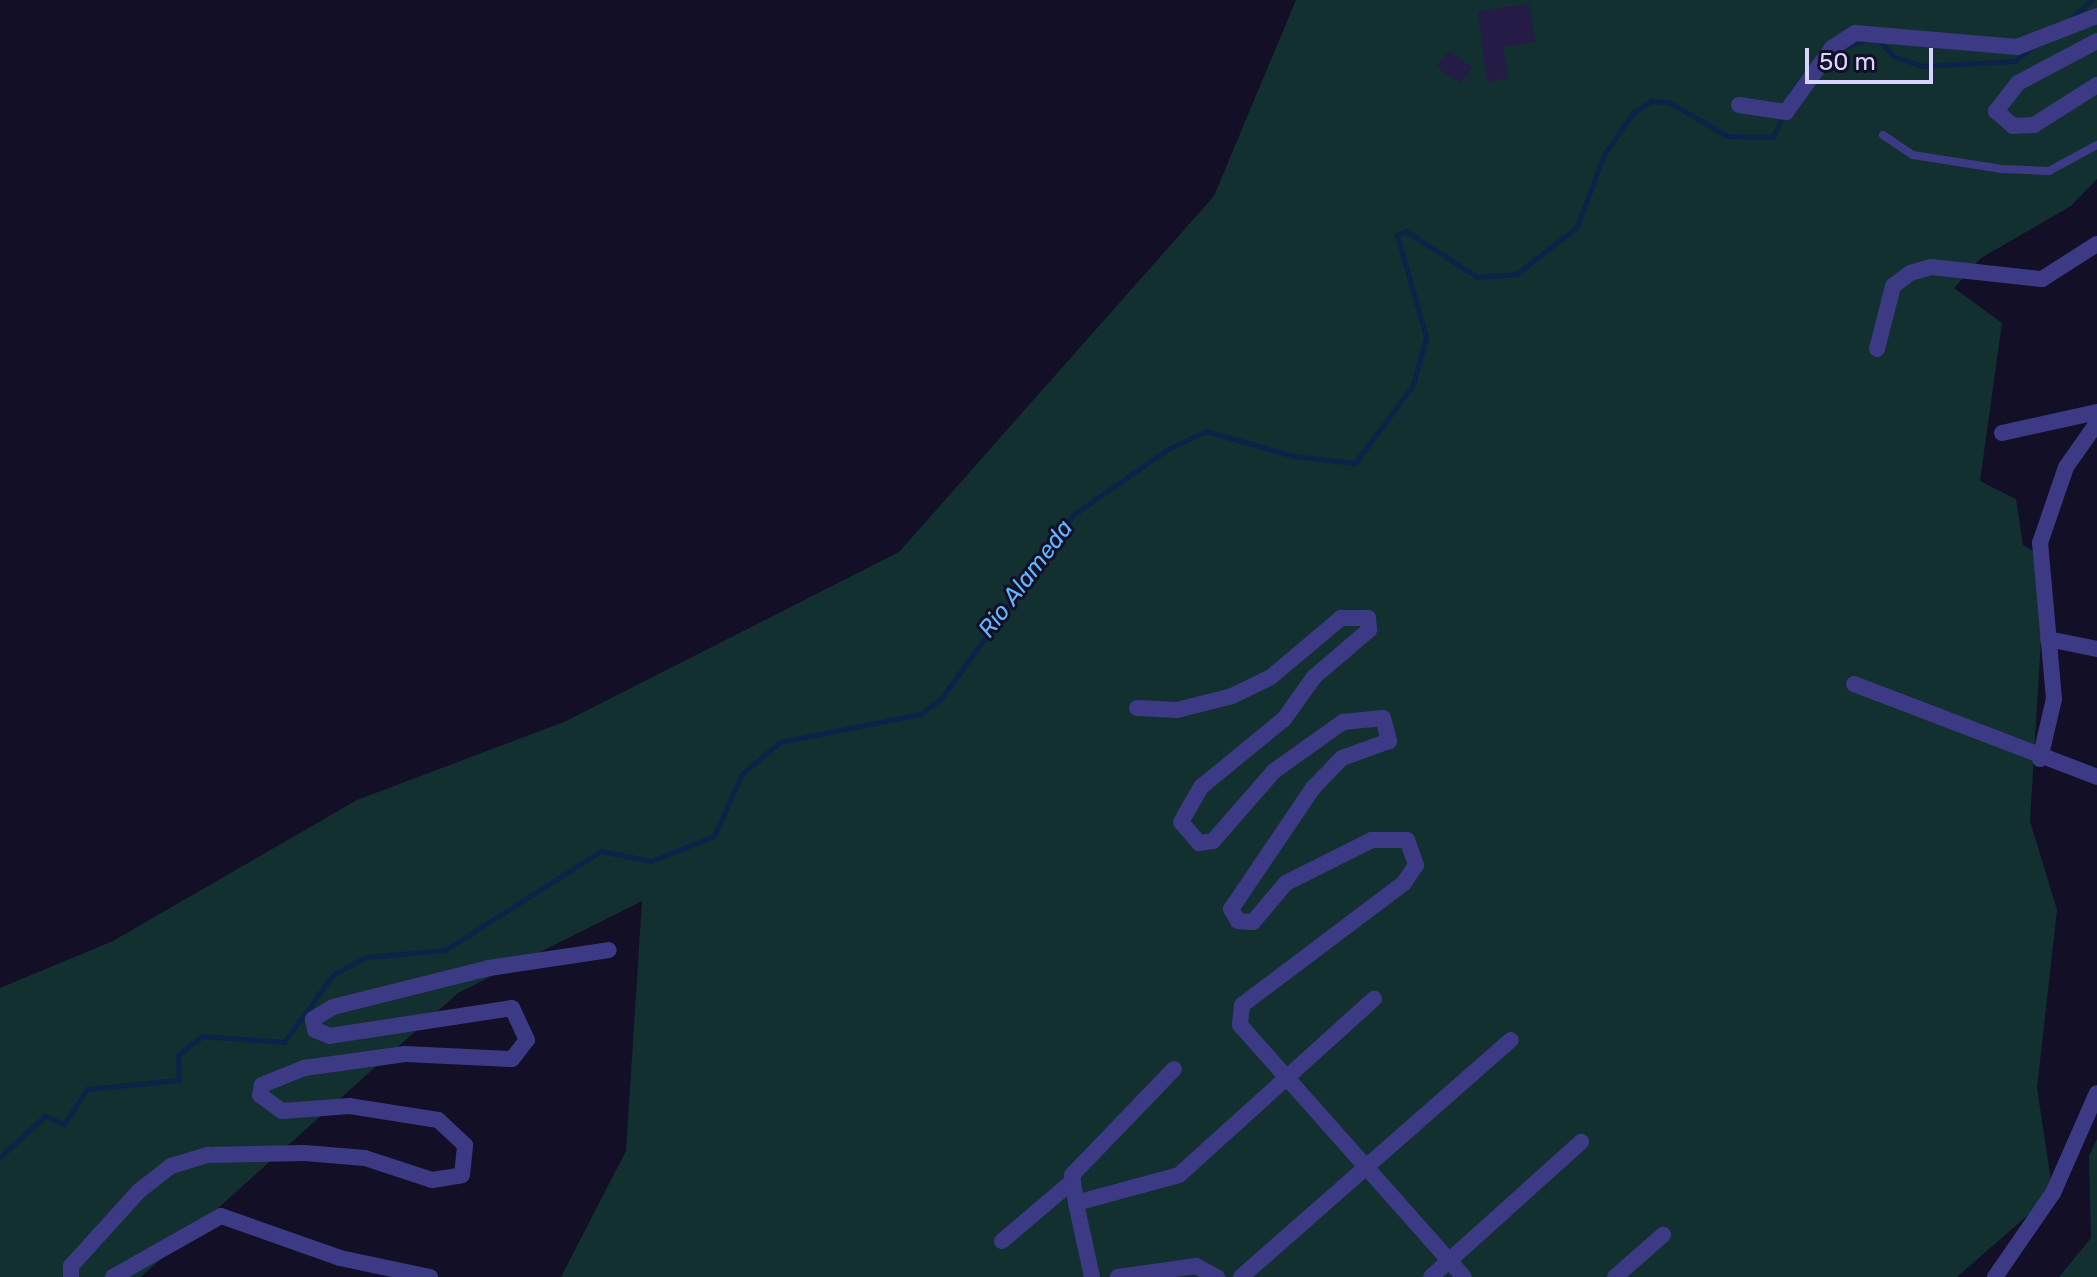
<!DOCTYPE html>
<html>
<head>
<meta charset="utf-8">
<style>
  body { margin:0 }
  #map { position:relative; width:2097px; height:1277px; overflow:hidden; background:#130f26; font-family:Rubik,sans-serif }
  div>[style] { position:absolute }
  [style*='--x'] { left:calc(var(--x)*1px); top:calc(var(--y)*1px); width:calc(var(--w)*1px); rotate:calc(var(--a)*1deg) }
  .green>* { inset:0; background:#12302f }
  .stream>* { height:5px; margin:-2.5px; padding:0 2.5px; transform-origin:2.5px; border-radius:2.5px; background:#0c2248 }
  .building>* { inset:0; background:#241b47 }
  .service>* { height:8px; margin:-4px; padding:0 4px; transform-origin:4px; border-radius:4px; background:#3d3a85 }
  .minor>* { height:16px; margin:-8px; padding:0 8px; transform-origin:8px; border-radius:8px; background:#3d3a85 }
  span { translate:-50% -50%; white-space:nowrap; text-align:center; line-height:1.15; -webkit-text-stroke:6px #130f26; paint-order:stroke }
  .water-label { font-size:24px; color:#62b6ff; font-style:italic }
  .scale { position:absolute; left:1805px; top:48px; width:128px; height:36px; box-sizing:border-box; border:4px solid #d9d4ff; border-top:0; padding-left:10px; font-size:24px; line-height:28px; white-space:nowrap; color:#d9d4ff; -webkit-text-stroke:6px #130f26; paint-order:stroke }
</style>
</head>
<body>
<div id="map">
  <div class="green">
    <i style="clip-path:polygon(1296px 0,2097px 0,2097px 179px,2071px 206px,1981px 258px,1954px 288px,2002px 323px,1980px 481px,2016px 499px,2023px 545px,2046px 558px,2030px 821px,2057px 910px,2037px 1088px,2053px 1193px,1957px 1277px,561px 1277px,626px 1151px,642px 901px,458px 993px,141px 1277px,0 1277px,0 988px,113px 941px,357px 800px,564px 722px,899px 552px,1214px 196px)"></i>
    <i style="clip-path:polygon(2097px 1139px,2097px 1277px,2059px 1277px,2091px 1238px,2089px 1156px)"></i>
  </div>
  <div class="stream">
    <i style="--x:2070;--y:19;--w:29;--a:-41"></i>
    <i style="--x:1881;--y:42;--w:18;--a:49"></i>
    <i style="--x:1893;--y:56;--w:31;--a:19"></i>
    <i style="--x:1922;--y:66;--w:93;--a:-3.1"></i>
    <i style="--x:2015;--y:61;--w:19;--a:-39"></i>
    <i style="--x:1846;--y:46;--w:22;--a:-18"></i>
    <i style="--x:1790;--y:94;--w:29;--a:-52"></i>
    <i style="--x:0;--y:1157;--w:61;--a:-42.3"></i>
    <i style="--x:45;--y:1116;--w:21;--a:23"></i>
    <i style="--x:64;--y:1124;--w:42;--a:-56.7"></i>
    <i style="--x:87;--y:1089;--w:92;--a:-5.6"></i>
    <i style="--x:179;--y:1080;--w:25;--a:-92"></i>
    <i style="--x:178;--y:1055;--w:31;--a:-38"></i>
    <i style="--x:202;--y:1036;--w:82;--a:4.2"></i>
    <i style="--x:284;--y:1042;--w:83;--a:-53.8"></i>
    <i style="--x:333;--y:975;--w:38;--a:-29"></i>
    <i style="--x:366;--y:957;--w:79;--a:-5.1"></i>
    <i style="--x:445;--y:950;--w:185;--a:-32.4"></i>
    <i style="--x:601;--y:851;--w:51;--a:11.3"></i>
    <i style="--x:651;--y:861;--w:68;--a:-21.6"></i>
    <i style="--x:714;--y:836;--w:68;--a:-65.7"></i>
    <i style="--x:742;--y:774;--w:50;--a:-40.1"></i>
    <i style="--x:780;--y:742;--w:143;--a:-11.3"></i>
    <i style="--x:920;--y:714;--w:26;--a:-36"></i>
    <i style="--x:941;--y:699;--w:226;--a:-54.3"></i>
    <i style="--x:1073;--y:515;--w:116;--a:-34.8"></i>
    <i style="--x:1168;--y:449;--w:42;--a:-25.3"></i>
    <i style="--x:1206;--y:431;--w:91;--a:15.9"></i>
    <i style="--x:1294;--y:456;--w:61;--a:6.5"></i>
    <i style="--x:1355;--y:463;--w:97;--a:-53.4"></i>
    <i style="--x:1413;--y:385;--w:50;--a:-74.8"></i>
    <i style="--x:1426;--y:337;--w:106;--a:-105.9"></i>
    <i style="--x:1397;--y:235;--w:10;--a:-24"></i>
    <i style="--x:1406;--y:231;--w:85;--a:32.9"></i>
    <i style="--x:1477;--y:277;--w:39;--a:-4"></i>
    <i style="--x:1516;--y:274;--w:76;--a:-37.5"></i>
    <i style="--x:1576;--y:228;--w:80;--a:-68.9"></i>
    <i style="--x:1605;--y:153;--w:49;--a:-55"></i>
    <i style="--x:1633;--y:113;--w:22;--a:-34"></i>
    <i style="--x:1651;--y:101;--w:18;--a:3"></i>
    <i style="--x:1669;--y:102;--w:67;--a:30.4"></i>
    <i style="--x:1727;--y:136;--w:46;--a:1.2"></i>
    <i style="--x:1773;--y:137;--w:24;--a:-66"></i>
  </div>
  <div class="building">
    <i style="clip-path:polygon(1529px 4px,1535px 42px,1503px 47px,1508px 78px,1487px 82px,1478px 11px)"></i>
    <i style="clip-path:polygon(1448px 51px,1472px 67px,1461px 83px,1436px 67px)"></i>
  </div>
  <div class="service">
    <i style="--x:1883;--y:135;--w:36;--a:34"></i>
    <i style="--x:1913;--y:155;--w:90;--a:8.9"></i>
    <i style="--x:2002;--y:169;--w:47;--a:2.4"></i>
    <i style="--x:2049;--y:171;--w:55;--a:-28.4"></i>
  </div>
  <div class="minor">
    <i style="--x:2097;--y:41;--w:89;--a:152"></i>
    <i style="--x:2018;--y:83;--w:36;--a:128"></i>
    <i style="--x:1996;--y:111;--w:23;--a:41"></i>
    <i style="--x:2013;--y:126;--w:21;--a:-3"></i>
    <i style="--x:2034;--y:125;--w:75;--a:-32.4"></i>
    <i style="--x:1739;--y:105;--w:48;--a:8.5"></i>
    <i style="--x:1786;--y:112;--w:79;--a:-54.3"></i>
    <i style="--x:1832;--y:48;--w:27;--a:-33"></i>
    <i style="--x:1855;--y:33;--w:163;--a:4.9"></i>
    <i style="--x:2017;--y:47;--w:86;--a:-21.2"></i>
    <i style="--x:1877;--y:349;--w:65;--a:-75.7"></i>
    <i style="--x:1893;--y:286;--w:21;--a:-37"></i>
    <i style="--x:1910;--y:273;--w:22;--a:-16"></i>
    <i style="--x:1931;--y:267;--w:112;--a:6.2"></i>
    <i style="--x:2042;--y:279;--w:65;--a:-32.5"></i>
    <i style="--x:2002;--y:433;--w:97;--a:-12.5"></i>
    <i style="--x:2048;--y:639;--w:50;--a:11.5"></i>
    <i style="--x:1854;--y:684;--w:260;--a:20.9"></i>
    <i style="--x:1137;--y:708;--w:40;--a:2.9"></i>
    <i style="--x:1177;--y:710;--w:57;--a:-14.3"></i>
    <i style="--x:1232;--y:696;--w:43;--a:-26"></i>
    <i style="--x:1271;--y:677;--w:92;--a:-40.1"></i>
    <i style="--x:1341;--y:618;--w:27;--a:0"></i>
    <i style="--x:1368;--y:618;--w:12;--a:85"></i>
    <i style="--x:1369;--y:630;--w:72;--a:139.5"></i>
    <i style="--x:1314;--y:677;--w:52;--a:125.5"></i>
    <i style="--x:1284;--y:719;--w:107;--a:140.7"></i>
    <i style="--x:1201;--y:787;--w:40;--a:119.7"></i>
    <i style="--x:1181;--y:822;--w:28;--a:49"></i>
    <i style="--x:1199;--y:843;--w:14;--a:-8"></i>
    <i style="--x:1213;--y:841;--w:93;--a:-48.9"></i>
    <i style="--x:1274;--y:771;--w:85;--a:-35.4"></i>
    <i style="--x:1343;--y:722;--w:40;--a:-5.7"></i>
    <i style="--x:1383;--y:718;--w:24;--a:75"></i>
    <i style="--x:1389;--y:741;--w:50;--a:160.1"></i>
    <i style="--x:1342;--y:758;--w:42;--a:134"></i>
    <i style="--x:1313;--y:788;--w:146;--a:124.1"></i>
    <i style="--x:1231;--y:909;--w:14;--a:60"></i>
    <i style="--x:1238;--y:921;--w:15;--a:4"></i>
    <i style="--x:1253;--y:922;--w:51;--a:-49.8"></i>
    <i style="--x:1286;--y:883;--w:96;--a:-26.6"></i>
    <i style="--x:1372;--y:840;--w:35;--a:0"></i>
    <i style="--x:1407;--y:840;--w:27;--a:70"></i>
    <i style="--x:1416;--y:865;--w:22;--a:124"></i>
    <i style="--x:1404;--y:883;--w:203;--a:143"></i>
    <i style="--x:1242;--y:1005;--w:20;--a:96"></i>
    <i style="--x:1240;--y:1025;--w:337;--a:48.4"></i>
    <i style="--x:2040;--y:759;--w:62;--a:-76.9"></i>
    <i style="--x:2054;--y:699;--w:157;--a:-95.1"></i>
    <i style="--x:2040;--y:543;--w:80;--a:-71.1"></i>
    <i style="--x:2066;--y:467;--w:54;--a:-54.8"></i>
    <i style="--x:1076;--y:1203;--w:28;--a:-98"></i>
    <i style="--x:1072;--y:1175;--w:147;--a:-46.1"></i>
    <i style="--x:1002;--y:1241;--w:87;--a:-40.3"></i>
    <i style="--x:71;--y:1277;--w:11;--a:-90"></i>
    <i style="--x:71;--y:1266;--w:101;--a:-47.8"></i>
    <i style="--x:139;--y:1191;--w:41;--a:-38"></i>
    <i style="--x:171;--y:1166;--w:39;--a:-17"></i>
    <i style="--x:208;--y:1155;--w:97;--a:-1.2"></i>
    <i style="--x:305;--y:1153;--w:60;--a:4.8"></i>
    <i style="--x:365;--y:1158;--w:71;--a:18.2"></i>
    <i style="--x:432;--y:1180;--w:30;--a:-9"></i>
    <i style="--x:462;--y:1175;--w:30;--a:-84"></i>
    <i style="--x:465;--y:1145;--w:37;--a:-137"></i>
    <i style="--x:438;--y:1120;--w:89;--a:-171"></i>
    <i style="--x:350;--y:1106;--w:68;--a:175.8"></i>
    <i style="--x:282;--y:1111;--w:27;--a:-144"></i>
    <i style="--x:260;--y:1095;--w:10;--a:-79"></i>
    <i style="--x:262;--y:1085;--w:45;--a:-22"></i>
    <i style="--x:304;--y:1068;--w:102;--a:-7.9"></i>
    <i style="--x:405;--y:1054;--w:107;--a:2.7"></i>
    <i style="--x:512;--y:1059;--w:24;--a:-52"></i>
    <i style="--x:527;--y:1040;--w:35;--a:-115"></i>
    <i style="--x:512;--y:1008;--w:184;--a:171.3"></i>
    <i style="--x:330;--y:1036;--w:16;--a:-158"></i>
    <i style="--x:315;--y:1030;--w:11;--a:-100"></i>
    <i style="--x:313;--y:1019;--w:23;--a:-31"></i>
    <i style="--x:333;--y:1007;--w:161;--a:-14"></i>
    <i style="--x:489;--y:968;--w:121;--a:-8.5"></i>
    <i style="--x:113;--y:1277;--w:124;--a:-29.5"></i>
    <i style="--x:221;--y:1216;--w:126;--a:19.4"></i>
    <i style="--x:340;--y:1258;--w:92;--a:11.9"></i>
    <i style="--x:1092;--y:1277;--w:76;--a:-102.2"></i>
    <i style="--x:1076;--y:1203;--w:107;--a:-15.2"></i>
    <i style="--x:1179;--y:1175;--w:263;--a:-42.1"></i>
    <i style="--x:1118;--y:1277;--w:79;--a:-8"></i>
    <i style="--x:1196;--y:1266;--w:24;--a:28"></i>
    <i style="--x:1241;--y:1277;--w:359;--a:-41.3"></i>
    <i style="--x:1431;--y:1277;--w:202;--a:-42"></i>
    <i style="--x:1615;--y:1277;--w:64;--a:-41.2"></i>
    <i style="--x:1995;--y:1277;--w:102;--a:-55.4"></i>
    <i style="--x:2053;--y:1193;--w:109;--a:-66.3"></i>
  </div>
  <div class="water-label">
    <span style="left:1026px;top:579px;rotate:-53deg">Rio Alameda</span>
  </div>
  <div class="scale">50 m</div>
</div>
</body>
</html>
